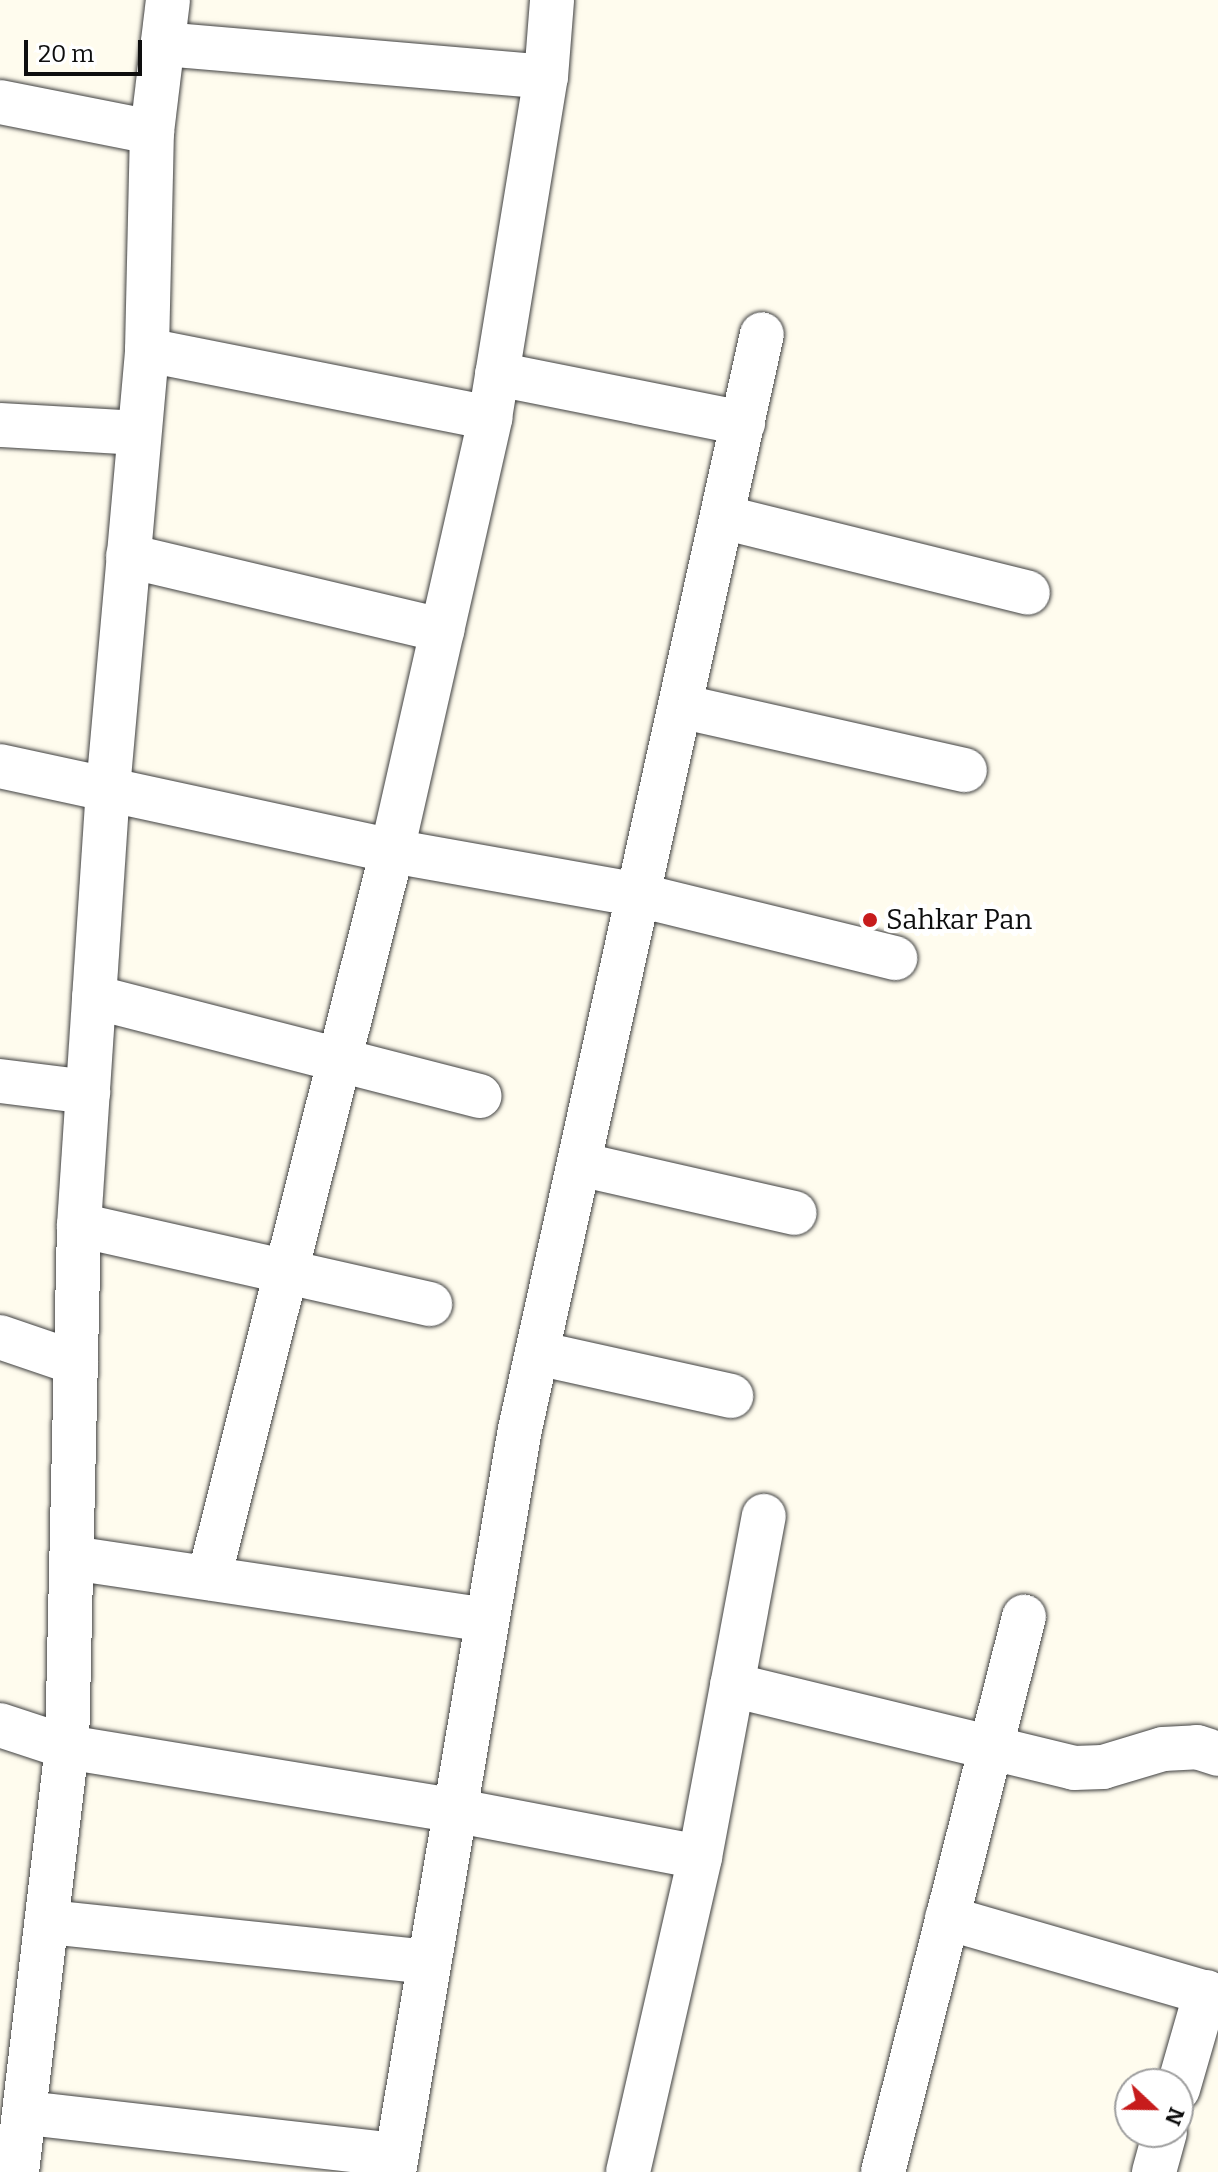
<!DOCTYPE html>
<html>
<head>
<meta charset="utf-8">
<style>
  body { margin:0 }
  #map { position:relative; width:1218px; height:2172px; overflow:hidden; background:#fffcee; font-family:Bitter,serif }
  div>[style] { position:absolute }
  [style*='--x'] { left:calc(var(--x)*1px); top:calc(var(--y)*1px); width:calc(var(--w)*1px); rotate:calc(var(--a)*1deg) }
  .roads { filter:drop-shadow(0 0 2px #414141) drop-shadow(0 0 2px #414141) }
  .minor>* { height:44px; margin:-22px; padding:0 22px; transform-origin:22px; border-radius:22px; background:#fff }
  .dots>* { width:22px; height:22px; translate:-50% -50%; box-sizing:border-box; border:4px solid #fff; border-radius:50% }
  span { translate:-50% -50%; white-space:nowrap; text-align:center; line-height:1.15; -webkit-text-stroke:8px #fff; paint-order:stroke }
  .poi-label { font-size:28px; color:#0e0e0e }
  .left { translate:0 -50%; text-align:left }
  .north { position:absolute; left:1114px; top:2068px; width:80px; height:80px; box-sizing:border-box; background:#fff; border:2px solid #9f9f9f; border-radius:50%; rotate:112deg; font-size:22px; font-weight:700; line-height:32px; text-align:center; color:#0e0e0e }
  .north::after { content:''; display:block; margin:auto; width:28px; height:36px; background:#c71c1c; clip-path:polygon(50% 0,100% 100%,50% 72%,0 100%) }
  .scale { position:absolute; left:24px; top:40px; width:118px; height:36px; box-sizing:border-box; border:4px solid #0e0e0e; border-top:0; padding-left:10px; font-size:24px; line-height:28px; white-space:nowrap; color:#0e0e0e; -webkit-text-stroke:6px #fff; paint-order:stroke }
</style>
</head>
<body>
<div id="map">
  <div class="roads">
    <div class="minor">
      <i style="--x:163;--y:44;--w:384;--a:4.9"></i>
      <i style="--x:0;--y:102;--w:155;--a:11.2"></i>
      <i style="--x:147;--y:350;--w:350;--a:11.2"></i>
      <i style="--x:497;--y:374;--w:251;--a:11.3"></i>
      <i style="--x:0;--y:425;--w:139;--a:3.3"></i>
      <i style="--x:722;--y:517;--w:315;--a:13.9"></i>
      <i style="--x:128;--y:556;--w:323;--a:13.3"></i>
      <i style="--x:680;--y:706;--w:292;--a:12.7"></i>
      <i style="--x:0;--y:766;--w:401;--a:12.2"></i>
      <i style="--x:392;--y:851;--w:250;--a:10.1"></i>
      <i style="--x:638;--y:895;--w:265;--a:13.8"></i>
      <i style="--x:94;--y:997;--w:398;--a:14.4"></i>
      <i style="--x:0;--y:1081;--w:89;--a:7.1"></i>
      <i style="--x:579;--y:1164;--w:221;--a:12.8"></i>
      <i style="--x:79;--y:1225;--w:360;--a:12.7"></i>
      <i style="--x:0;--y:1337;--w:80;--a:18.9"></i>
      <i style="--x:537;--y:1353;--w:199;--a:12.5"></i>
      <i style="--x:72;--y:1558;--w:418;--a:8.5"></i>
      <i style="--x:209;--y:1578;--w:750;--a:-75.87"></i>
      <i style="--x:392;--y:851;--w:444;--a:-77.2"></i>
      <i style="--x:490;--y:418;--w:346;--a:-80.7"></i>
      <i style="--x:546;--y:77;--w:77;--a:-85.5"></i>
      <i style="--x:732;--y:1685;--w:352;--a:13.6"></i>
      <i style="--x:1074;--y:1768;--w:29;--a:-2"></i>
      <i style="--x:1103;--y:1767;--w:63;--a:-16.7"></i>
      <i style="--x:1163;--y:1749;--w:34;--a:-3"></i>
      <i style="--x:1197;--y:1747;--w:22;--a:18"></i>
      <i style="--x:0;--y:1725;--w:71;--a:18.2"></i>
      <i style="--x:67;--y:1747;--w:391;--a:9.3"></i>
      <i style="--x:453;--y:1810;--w:251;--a:10.8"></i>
      <i style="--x:947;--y:1918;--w:282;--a:16.1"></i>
      <i style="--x:48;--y:1922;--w:381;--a:6"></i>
      <i style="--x:1178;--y:2089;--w:101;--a:-73.9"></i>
      <i style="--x:27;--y:2113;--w:372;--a:6.5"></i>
      <i style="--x:17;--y:2172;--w:428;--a:-83.3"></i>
      <i style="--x:67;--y:1747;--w:522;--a:-88.68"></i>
      <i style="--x:79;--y:1225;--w:437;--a:-86.2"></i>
      <i style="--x:108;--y:789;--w:441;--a:-84.9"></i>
      <i style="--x:147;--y:350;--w:218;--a:-88.7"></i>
      <i style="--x:152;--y:132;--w:133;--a:-83.1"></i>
      <i style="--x:394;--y:2172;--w:754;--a:-80.38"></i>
      <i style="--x:520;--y:1429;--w:1121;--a:-77.54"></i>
      <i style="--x:628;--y:2172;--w:323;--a:-77.1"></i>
      <i style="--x:700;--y:1857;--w:347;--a:-79.4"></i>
      <i style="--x:883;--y:2172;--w:573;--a:-75.75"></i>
      <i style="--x:1154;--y:2172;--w:41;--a:-74.6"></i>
    </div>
  </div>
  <div class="dots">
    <i style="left:870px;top:920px;background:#c71c1c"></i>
  </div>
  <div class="poi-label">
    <span class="left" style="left:886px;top:920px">Sahkar Pan</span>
  </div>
  <div class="north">N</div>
  <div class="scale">20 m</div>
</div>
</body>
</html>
